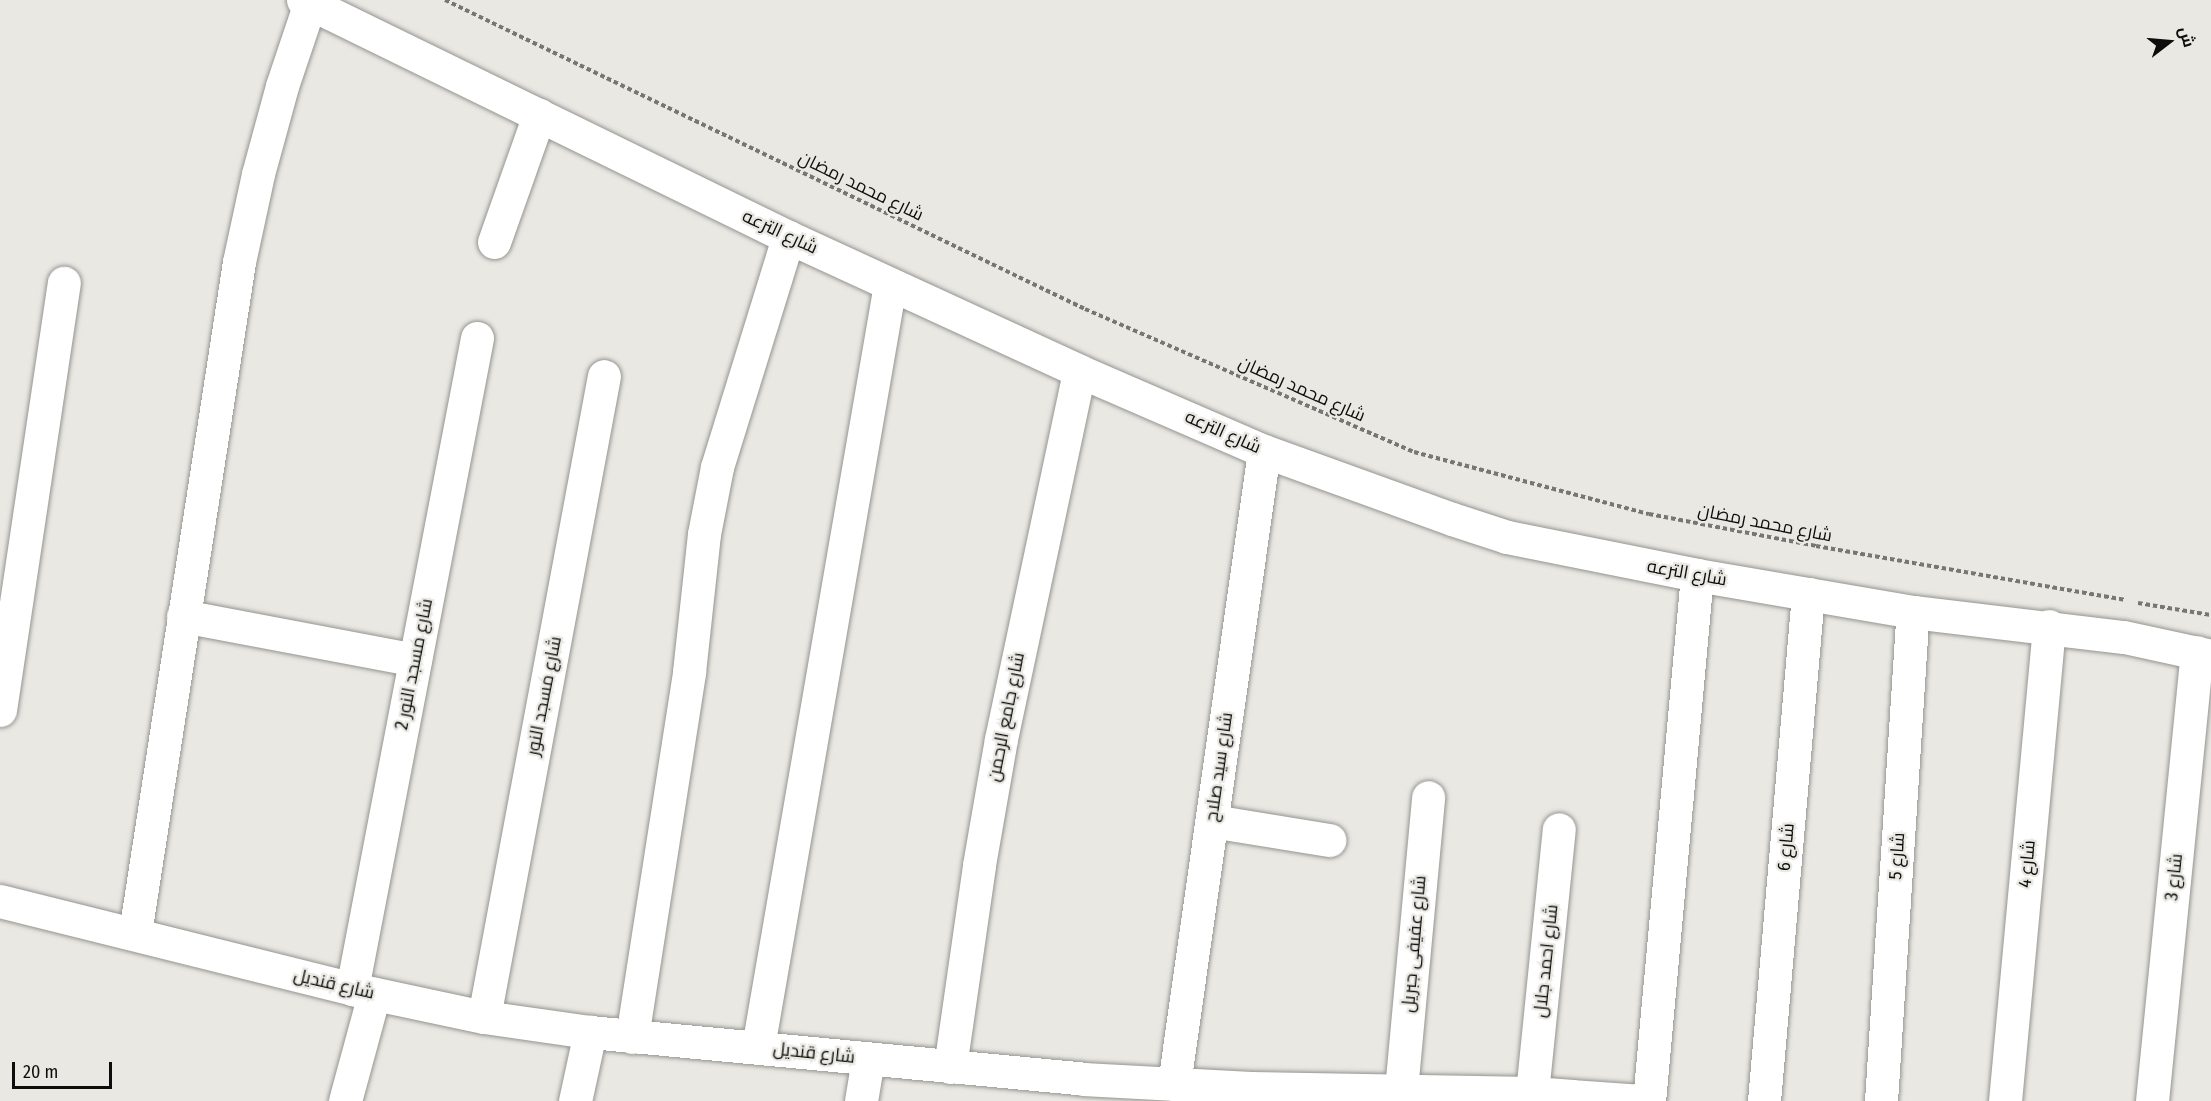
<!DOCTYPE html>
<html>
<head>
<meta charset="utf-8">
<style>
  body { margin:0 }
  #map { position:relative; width:2211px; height:1101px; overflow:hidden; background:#e9e8e3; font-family:"Fira Sans Condensed",Cairo,sans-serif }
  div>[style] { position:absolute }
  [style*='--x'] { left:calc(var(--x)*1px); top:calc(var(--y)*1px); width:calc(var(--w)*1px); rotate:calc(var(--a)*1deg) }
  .path>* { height:4px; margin-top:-2px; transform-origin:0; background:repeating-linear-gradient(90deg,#767672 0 4.5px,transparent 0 7.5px) }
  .roads { filter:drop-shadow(0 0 2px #959490) drop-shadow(0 0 2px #959490) }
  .street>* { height:33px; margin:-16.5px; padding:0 16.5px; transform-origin:16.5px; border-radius:16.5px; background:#fff }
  span { translate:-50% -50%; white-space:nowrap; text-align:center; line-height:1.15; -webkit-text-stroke:4.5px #e9e8e3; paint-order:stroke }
  .street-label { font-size:18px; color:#0d0d0b }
  .north { position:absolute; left:2139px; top:12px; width:60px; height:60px; -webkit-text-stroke:4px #e9e8e3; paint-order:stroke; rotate:74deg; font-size:16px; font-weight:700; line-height:24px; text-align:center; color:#0d0d0b }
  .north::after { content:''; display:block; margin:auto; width:21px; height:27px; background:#0d0d0b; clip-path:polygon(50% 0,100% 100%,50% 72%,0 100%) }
  .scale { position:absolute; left:12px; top:1062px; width:100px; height:27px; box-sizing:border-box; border:3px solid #0d0d0b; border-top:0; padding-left:8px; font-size:18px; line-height:21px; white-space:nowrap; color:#0d0d0b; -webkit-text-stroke:4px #e9e8e3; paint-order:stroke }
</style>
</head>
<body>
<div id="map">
  <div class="path">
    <i style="--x:445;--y:0;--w:711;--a:25.77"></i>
    <i style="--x:1085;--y:309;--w:359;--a:23.5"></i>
    <i style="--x:1414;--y:452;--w:243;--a:14.8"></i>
    <i style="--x:1649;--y:514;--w:170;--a:10.8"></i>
    <i style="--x:1816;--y:546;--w:313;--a:9.9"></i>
    <i style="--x:2138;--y:603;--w:74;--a:9.3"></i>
  </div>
  <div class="roads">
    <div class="street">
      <i style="--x:303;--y:0;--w:540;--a:26.04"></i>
      <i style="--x:788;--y:237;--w:320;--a:24.7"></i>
      <i style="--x:1079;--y:371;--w:202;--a:23.4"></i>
      <i style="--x:1264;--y:451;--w:200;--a:19.9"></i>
      <i style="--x:1452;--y:519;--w:58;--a:18.1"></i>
      <i style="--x:1507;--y:537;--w:194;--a:11.3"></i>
      <i style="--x:1697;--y:575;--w:219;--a:9.7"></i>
      <i style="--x:1913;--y:612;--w:212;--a:6.8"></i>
      <i style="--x:2124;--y:637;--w:89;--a:12.3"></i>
      <i style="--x:494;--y:242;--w:135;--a:-70.5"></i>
      <i style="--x:183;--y:616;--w:236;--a:10.7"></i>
      <i style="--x:0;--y:710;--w:432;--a:-81.5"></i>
      <i style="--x:1212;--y:821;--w:119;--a:9.2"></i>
      <i style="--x:0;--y:901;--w:363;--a:14"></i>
      <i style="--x:352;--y:989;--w:135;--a:12"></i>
      <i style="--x:484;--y:1017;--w:107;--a:8.1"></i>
      <i style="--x:590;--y:1032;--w:495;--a:5.4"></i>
      <i style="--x:1083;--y:1079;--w:168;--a:3.1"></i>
      <i style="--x:1251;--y:1088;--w:281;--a:1"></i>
      <i style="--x:1532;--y:1093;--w:110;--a:4.2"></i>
      <i style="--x:135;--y:933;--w:679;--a:-81.19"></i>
      <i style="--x:239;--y:262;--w:90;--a:-77.8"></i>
      <i style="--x:258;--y:174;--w:91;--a:-74.7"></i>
      <i style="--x:282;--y:86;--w:91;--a:-71.4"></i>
      <i style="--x:352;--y:989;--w:663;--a:-79.13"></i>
      <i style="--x:484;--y:1017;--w:652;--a:-79.4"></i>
      <i style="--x:632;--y:1037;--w:369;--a:-81.1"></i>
      <i style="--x:689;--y:672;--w:139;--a:-83.8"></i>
      <i style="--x:704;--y:534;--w:68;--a:-79"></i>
      <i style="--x:717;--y:467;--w:241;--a:-72.8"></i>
      <i style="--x:758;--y:1047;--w:774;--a:-80.18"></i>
      <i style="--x:950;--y:1067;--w:204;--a:-81.8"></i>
      <i style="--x:979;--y:865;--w:128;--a:-80.1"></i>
      <i style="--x:1001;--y:739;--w:376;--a:-78"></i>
      <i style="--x:1174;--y:1084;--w:639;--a:-81.91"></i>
      <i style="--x:1401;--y:1090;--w:294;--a:-84.7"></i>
      <i style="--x:1532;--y:1093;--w:265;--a:-84.2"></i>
      <i style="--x:345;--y:1101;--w:111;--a:-74.8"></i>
      <i style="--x:575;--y:1101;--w:71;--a:-77.7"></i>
      <i style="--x:861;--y:1101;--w:43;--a:-80.5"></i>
      <i style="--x:1649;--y:1101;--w:528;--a:-84.79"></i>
      <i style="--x:1764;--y:1101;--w:509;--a:-85.04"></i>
      <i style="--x:1881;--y:1101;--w:490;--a:-86.3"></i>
      <i style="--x:2005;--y:1101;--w:477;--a:-84.7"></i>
      <i style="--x:2152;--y:1101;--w:451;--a:-84.3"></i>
    </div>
  </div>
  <div class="street-label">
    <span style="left:861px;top:186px;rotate:26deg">شارع محمد رمضان</span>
    <span style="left:780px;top:232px;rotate:25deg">شارع الترعه</span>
    <span style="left:1302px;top:389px;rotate:24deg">شارع محمد رمضان</span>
    <span style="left:1223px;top:432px;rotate:24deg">شارع الترعه</span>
    <span style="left:1765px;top:523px;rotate:11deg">شارع محمد رمضان</span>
    <span style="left:1687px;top:573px;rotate:10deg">شارع الترعه</span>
    <span style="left:414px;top:664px;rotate:-79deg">شارع مسجد النور 2</span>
    <span style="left:544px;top:696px;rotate:-79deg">شارع مسجد النور</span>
    <span style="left:1006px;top:717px;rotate:-79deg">شارع جامع الرحمن</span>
    <span style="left:1219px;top:767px;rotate:-82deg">شارع سيد صلاح</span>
    <span style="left:1786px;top:847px;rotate:-85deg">شارع 6</span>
    <span style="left:1897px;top:856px;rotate:-86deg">شارع 5</span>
    <span style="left:2027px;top:864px;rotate:-85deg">شارع 4</span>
    <span style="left:2174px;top:877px;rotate:-84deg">شارع 3</span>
    <span style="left:1414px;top:944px;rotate:-85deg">شارع عفيفى جبريل</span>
    <span style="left:1546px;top:961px;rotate:-84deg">شارع احمد جلال</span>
    <span style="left:334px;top:984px;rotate:13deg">شارع قنديل</span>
    <span style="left:814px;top:1053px;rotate:6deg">شارع قنديل</span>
  </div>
  <div class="north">ش</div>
  <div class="scale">20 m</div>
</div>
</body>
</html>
